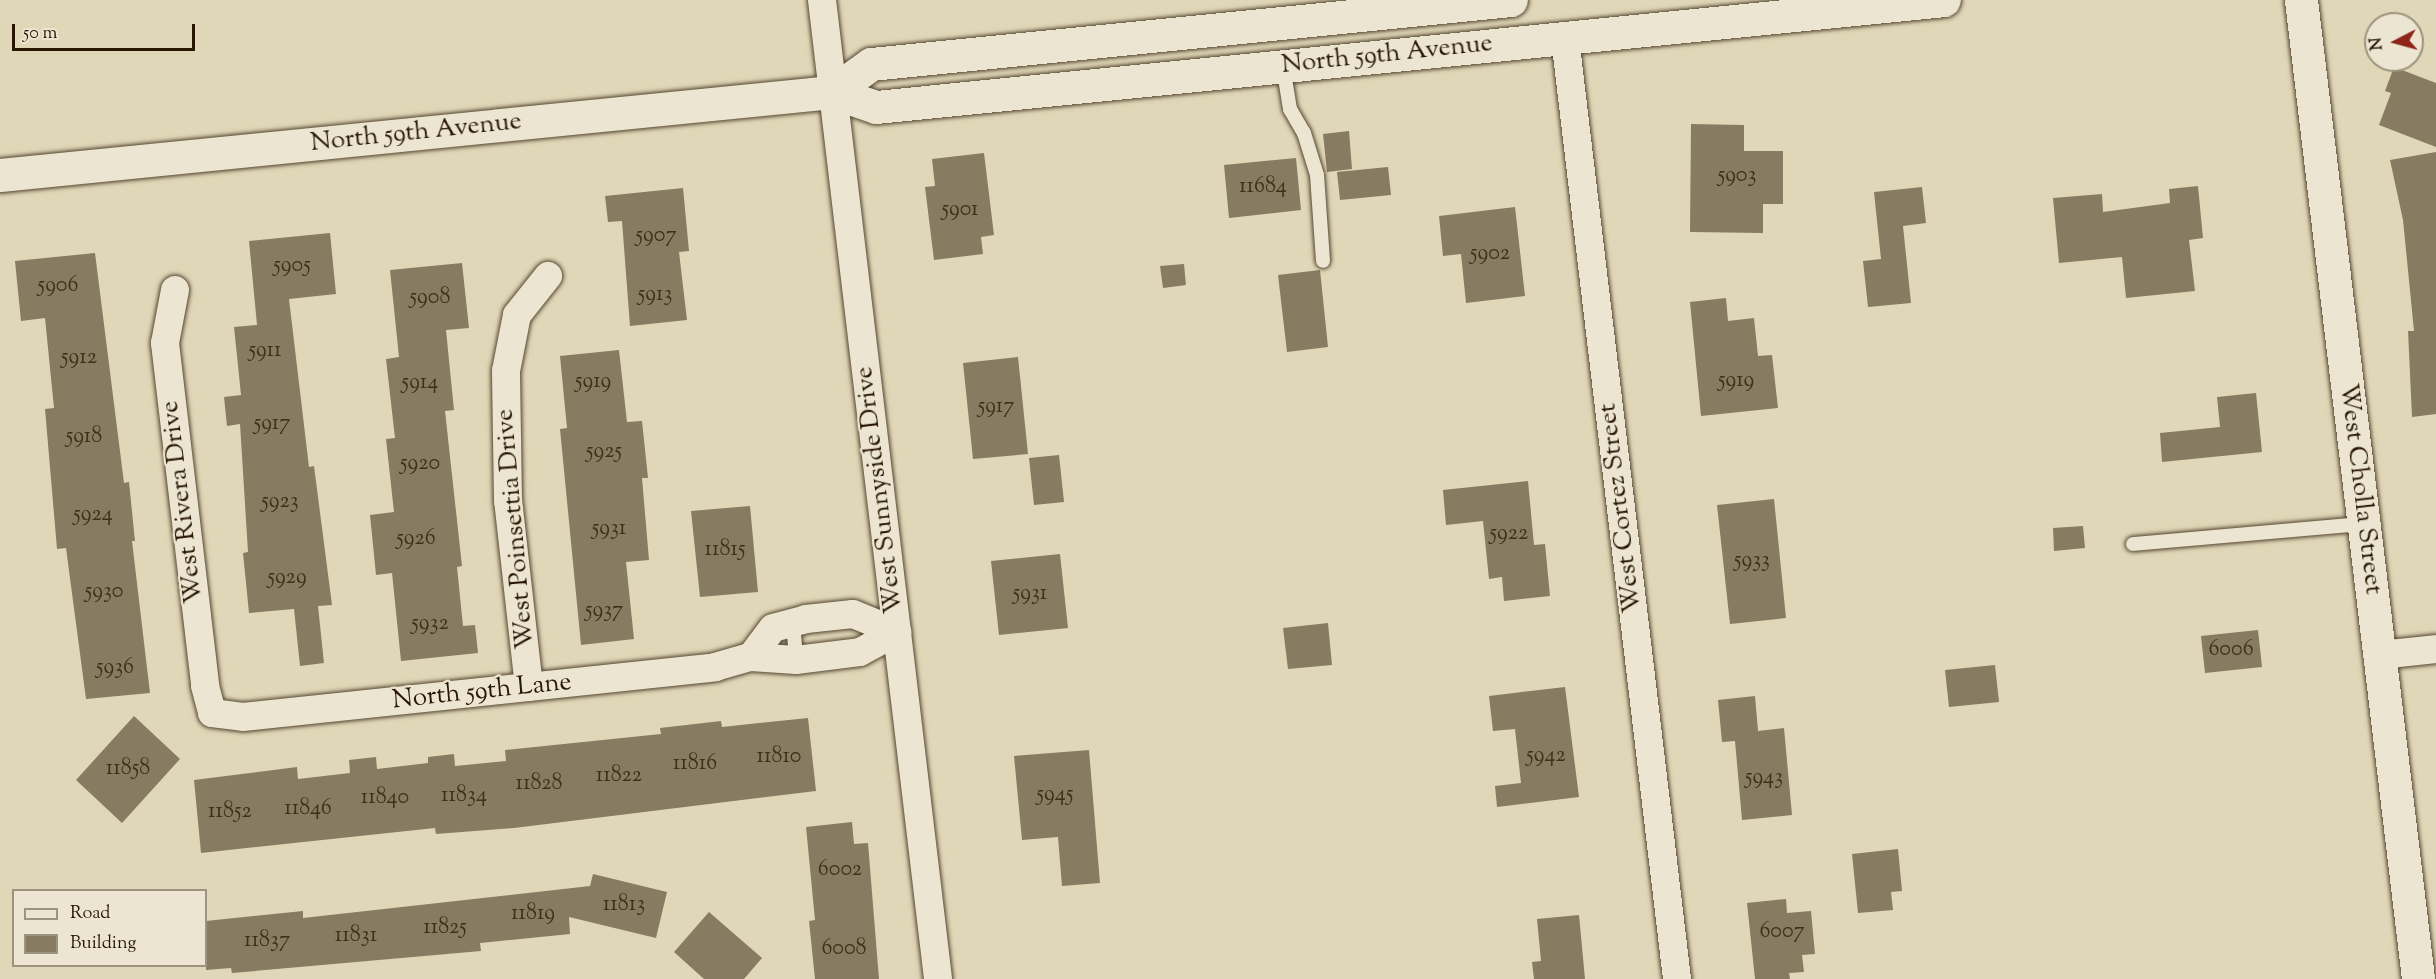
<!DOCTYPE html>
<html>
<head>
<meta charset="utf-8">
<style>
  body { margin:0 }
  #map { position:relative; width:2436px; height:979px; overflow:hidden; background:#e0d7b8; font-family:"Sorts Mill Goudy",serif }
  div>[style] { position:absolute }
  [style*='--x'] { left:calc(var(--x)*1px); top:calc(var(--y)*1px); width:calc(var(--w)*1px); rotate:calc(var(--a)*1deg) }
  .building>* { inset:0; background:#877b61 }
  .roads { filter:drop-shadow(0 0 2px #554730) drop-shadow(0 0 2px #554730) }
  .lane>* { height:14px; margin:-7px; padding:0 7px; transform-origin:7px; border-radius:7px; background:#ebe5d1 }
  .street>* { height:28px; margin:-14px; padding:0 14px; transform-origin:14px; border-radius:14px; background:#ebe5d1 }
  .secondary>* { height:33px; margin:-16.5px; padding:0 16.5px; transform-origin:16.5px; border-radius:16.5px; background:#ebe5d1 }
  span { translate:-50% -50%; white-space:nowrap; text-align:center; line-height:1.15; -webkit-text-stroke:4.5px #ebe5d1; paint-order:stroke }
  .number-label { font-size:22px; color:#3f301a }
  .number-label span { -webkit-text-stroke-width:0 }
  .street-label { font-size:26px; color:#271702 }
  .legend { position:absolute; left:12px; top:889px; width:195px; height:78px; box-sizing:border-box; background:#ebe5d1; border:2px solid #9d937e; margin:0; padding:8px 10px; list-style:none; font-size:18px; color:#271702 }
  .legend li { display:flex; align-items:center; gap:12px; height:30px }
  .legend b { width:30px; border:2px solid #9d937e }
  .north { position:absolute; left:2364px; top:12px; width:60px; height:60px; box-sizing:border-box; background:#ebe5d1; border:2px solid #9d937e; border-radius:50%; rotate:264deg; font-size:16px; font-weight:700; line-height:24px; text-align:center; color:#271702 }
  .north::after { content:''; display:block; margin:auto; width:21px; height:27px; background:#8f2418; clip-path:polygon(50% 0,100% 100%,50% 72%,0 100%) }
  .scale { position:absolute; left:12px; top:24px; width:183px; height:27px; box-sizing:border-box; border:3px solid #271702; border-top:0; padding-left:8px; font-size:18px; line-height:21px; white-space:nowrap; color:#271702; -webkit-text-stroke:4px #ebe5d1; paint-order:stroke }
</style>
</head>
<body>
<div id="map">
  <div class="building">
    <i style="clip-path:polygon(2394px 67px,2436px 83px,2436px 147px,2379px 125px,2391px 93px,2385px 91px)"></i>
    <i style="clip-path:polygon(1691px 124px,1744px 125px,1744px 151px,1783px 151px,1783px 204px,1763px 204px,1763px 233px,1690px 232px)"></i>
    <i style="clip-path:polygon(1349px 131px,1352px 169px,1327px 172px,1323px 134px)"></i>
    <i style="clip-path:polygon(2436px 152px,2436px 414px,2412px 417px,2408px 331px,2414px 331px,2403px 220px,2390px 160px)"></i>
    <i style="clip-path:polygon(984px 153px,994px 235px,981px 237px,983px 254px,934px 260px,925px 187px,935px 186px,932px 159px)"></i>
    <i style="clip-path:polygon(1296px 158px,1301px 210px,1229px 218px,1224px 165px)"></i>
    <i style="clip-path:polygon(1388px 167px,1391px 195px,1340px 200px,1337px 172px)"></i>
    <i style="clip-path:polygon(2198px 186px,2203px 238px,2189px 240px,2195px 291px,2126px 298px,2122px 257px,2059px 263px,2053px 198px,2102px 194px,2103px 212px,2170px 203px,2169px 189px)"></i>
    <i style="clip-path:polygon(1922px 187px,1926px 223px,1903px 226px,1911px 303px,1868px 307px,1863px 261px,1881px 259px,1874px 192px)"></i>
    <i style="clip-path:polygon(683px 188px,689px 251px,679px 252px,687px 320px,630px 326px,622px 221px,608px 222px,605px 196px)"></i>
    <i style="clip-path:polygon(1515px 207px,1525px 296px,1466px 303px,1461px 254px,1443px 256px,1439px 216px)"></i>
    <i style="clip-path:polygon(330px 233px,336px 294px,289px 299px,309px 467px,314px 466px,332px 605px,318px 606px,324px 663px,300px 666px,294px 609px,249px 613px,243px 553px,248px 552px,240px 424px,227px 426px,224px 397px,241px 395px,234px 327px,257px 325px,249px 241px)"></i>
    <i style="clip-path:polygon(95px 253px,124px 483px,129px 482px,135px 541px,132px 541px,150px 693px,86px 699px,66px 548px,57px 549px,45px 409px,54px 408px,45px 318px,21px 321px,15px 261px)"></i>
    <i style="clip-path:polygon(462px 263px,469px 328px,446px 330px,454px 410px,445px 411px,462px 566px,457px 567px,463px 626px,475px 625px,478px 653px,401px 661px,392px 573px,376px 575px,370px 515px,394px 512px,386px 439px,395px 438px,386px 359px,399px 357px,390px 270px)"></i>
    <i style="clip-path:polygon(1184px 264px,1186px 285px,1163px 288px,1160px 266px)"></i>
    <i style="clip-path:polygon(1320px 270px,1328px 347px,1287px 352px,1278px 275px)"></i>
    <i style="clip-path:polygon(1726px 298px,1728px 321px,1754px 318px,1758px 356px,1772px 355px,1778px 408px,1701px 416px,1690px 302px)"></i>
    <i style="clip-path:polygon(619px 350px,627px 422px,642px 421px,648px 478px,642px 478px,649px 560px,626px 562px,634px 639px,581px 645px,560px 429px,567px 428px,560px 356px)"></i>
    <i style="clip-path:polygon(1018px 357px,1028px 454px,973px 459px,963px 363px)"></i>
    <i style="clip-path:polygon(2256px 393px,2262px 452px,2162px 462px,2160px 433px,2220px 427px,2217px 397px)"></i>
    <i style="clip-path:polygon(1059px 455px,1064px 502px,1034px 505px,1029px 458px)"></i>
    <i style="clip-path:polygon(1528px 481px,1534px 545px,1545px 544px,1550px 596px,1504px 601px,1502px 577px,1489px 579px,1483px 521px,1446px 525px,1443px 490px)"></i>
    <i style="clip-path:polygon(1774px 499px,1786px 618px,1730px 624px,1717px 505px)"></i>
    <i style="clip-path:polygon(750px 506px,758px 592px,700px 597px,691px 511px)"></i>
    <i style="clip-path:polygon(2083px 526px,2085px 548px,2054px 551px,2053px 528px)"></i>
    <i style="clip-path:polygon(1060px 554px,1068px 628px,999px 635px,991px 561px)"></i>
    <i style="clip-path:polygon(1328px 623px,1332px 665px,1288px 669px,1283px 628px)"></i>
    <i style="clip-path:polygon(2258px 630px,2262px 667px,2205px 673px,2201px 636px)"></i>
    <i style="clip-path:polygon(1995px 665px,1999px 702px,1949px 707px,1945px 670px)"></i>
    <i style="clip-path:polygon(1565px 687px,1579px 797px,1497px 807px,1495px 786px,1521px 783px,1515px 729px,1493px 731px,1489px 696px)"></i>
    <i style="clip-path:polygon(1755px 696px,1758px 731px,1784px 728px,1792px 815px,1742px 820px,1735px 741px,1722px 742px,1718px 700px)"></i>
    <i style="clip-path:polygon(134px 716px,180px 759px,122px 823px,76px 780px)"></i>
    <i style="clip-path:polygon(808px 718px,816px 791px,514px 828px,436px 834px,435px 828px,201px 853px,194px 780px,297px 767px,298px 779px,350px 773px,349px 760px,376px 757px,377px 769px,428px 763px,428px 757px,454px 754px,455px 766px,506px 761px,505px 750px,661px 734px,660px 728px,721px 721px,722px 727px)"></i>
    <i style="clip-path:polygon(1089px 750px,1100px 883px,1062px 886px,1058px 837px,1022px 840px,1014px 756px)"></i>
    <i style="clip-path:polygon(852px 822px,854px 844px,868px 843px,879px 979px,815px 979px,809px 921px,815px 920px,806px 827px)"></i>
    <i style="clip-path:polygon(1898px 849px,1902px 891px,1891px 892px,1893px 910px,1858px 913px,1852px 854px)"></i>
    <i style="clip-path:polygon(593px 874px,667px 892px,656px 938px,569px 917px,570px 934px,480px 943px,481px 951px,232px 973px,231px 968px,206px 970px,206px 921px,303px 911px,303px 918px,590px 886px)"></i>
    <i style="clip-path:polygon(1786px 899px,1787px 913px,1811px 911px,1815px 954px,1802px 955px,1804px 972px,1789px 973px,1790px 979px,1755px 979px,1747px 903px)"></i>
    <i style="clip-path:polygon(709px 912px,762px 958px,744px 979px,704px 979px,674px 952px)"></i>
    <i style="clip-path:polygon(1579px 915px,1585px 979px,1534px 979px,1532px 962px,1541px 961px,1537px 919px)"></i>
  </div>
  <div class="roads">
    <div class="lane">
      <i style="--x:1283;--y:66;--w:44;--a:80.8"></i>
      <i style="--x:1290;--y:109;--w:28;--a:60"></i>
      <i style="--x:1304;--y:133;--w:44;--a:72.8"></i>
      <i style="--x:1317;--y:175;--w:86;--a:86"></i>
      <i style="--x:2133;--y:544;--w:231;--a:-5"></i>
      <i style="--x:793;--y:623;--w:37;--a:85"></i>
    </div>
    <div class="street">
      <i style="--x:822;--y:0;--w:986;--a:83.24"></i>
      <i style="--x:1565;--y:38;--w:948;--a:83.21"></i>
      <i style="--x:175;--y:290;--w:54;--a:100.7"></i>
      <i style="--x:165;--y:343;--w:345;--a:83.3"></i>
      <i style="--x:205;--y:686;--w:28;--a:75"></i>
      <i style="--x:212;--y:713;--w:31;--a:7"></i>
      <i style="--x:243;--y:717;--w:475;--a:-6"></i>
      <i style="--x:715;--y:667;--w:37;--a:-16"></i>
      <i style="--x:751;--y:657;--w:45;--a:3.8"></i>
      <i style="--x:796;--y:660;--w:64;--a:-7.1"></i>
      <i style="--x:860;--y:652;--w:42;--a:-28.4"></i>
      <i style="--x:2380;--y:655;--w:56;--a:-6.1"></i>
      <i style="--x:751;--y:657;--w:36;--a:-53"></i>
      <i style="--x:773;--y:628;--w:34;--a:-15"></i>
      <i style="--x:806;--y:619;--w:47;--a:-6.1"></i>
      <i style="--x:853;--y:614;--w:48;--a:22.2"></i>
      <i style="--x:529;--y:687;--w:187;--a:-96.4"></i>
      <i style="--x:508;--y:501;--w:130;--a:-90.9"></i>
      <i style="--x:506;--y:371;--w:57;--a:-78.9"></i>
      <i style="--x:517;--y:315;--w:50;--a:-51.5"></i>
    </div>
    <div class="secondary">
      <i style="--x:2301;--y:0;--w:986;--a:83.18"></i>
      <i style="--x:832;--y:92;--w:48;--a:-35.7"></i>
      <i style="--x:871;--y:64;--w:643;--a:-5.71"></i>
      <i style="--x:0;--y:175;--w:836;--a:-5.7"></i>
      <i style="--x:832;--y:92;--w:46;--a:18.8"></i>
      <i style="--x:876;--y:107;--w:1073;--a:-5.72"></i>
    </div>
  </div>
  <div class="number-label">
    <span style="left:1737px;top:177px">5903</span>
    <span style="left:1263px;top:188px">11684</span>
    <span style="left:960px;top:211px">5901</span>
    <span style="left:656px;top:237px">5907</span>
    <span style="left:1490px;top:255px">5902</span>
    <span style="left:292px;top:267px">5905</span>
    <span style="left:58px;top:287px">5906</span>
    <span style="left:655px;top:296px">5913</span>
    <span style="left:430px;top:299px">5908</span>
    <span style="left:265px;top:352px">5911</span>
    <span style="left:79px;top:359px">5912</span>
    <span style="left:1736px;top:382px">5919</span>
    <span style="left:593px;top:383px">5919</span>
    <span style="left:420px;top:384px">5914</span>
    <span style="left:996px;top:408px">5917</span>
    <span style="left:272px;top:425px">5917</span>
    <span style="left:84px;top:438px">5918</span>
    <span style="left:604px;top:453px">5925</span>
    <span style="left:420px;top:465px">5920</span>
    <span style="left:280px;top:503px">5923</span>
    <span style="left:93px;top:516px">5924</span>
    <span style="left:609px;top:530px">5931</span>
    <span style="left:1509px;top:535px">5922</span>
    <span style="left:416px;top:540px">5926</span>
    <span style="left:725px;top:551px">11815</span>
    <span style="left:1752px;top:562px">5933</span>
    <span style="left:287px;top:579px">5929</span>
    <span style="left:104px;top:593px">5930</span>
    <span style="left:1030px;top:595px">5931</span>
    <span style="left:604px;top:612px">5937</span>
    <span style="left:430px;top:625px">5932</span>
    <span style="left:2231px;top:651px">6006</span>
    <span style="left:115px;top:669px">5936</span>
    <span style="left:1546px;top:757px">5942</span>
    <span style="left:779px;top:758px">11810</span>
    <span style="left:695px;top:765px">11816</span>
    <span style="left:128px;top:770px">11858</span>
    <span style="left:619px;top:777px">11822</span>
    <span style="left:1764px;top:779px">5943</span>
    <span style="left:539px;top:785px">11828</span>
    <span style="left:1055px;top:796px">5945</span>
    <span style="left:464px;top:797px">11834</span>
    <span style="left:385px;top:799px">11840</span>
    <span style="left:308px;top:810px">11846</span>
    <span style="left:230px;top:813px">11852</span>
    <span style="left:840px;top:871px">6002</span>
    <span style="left:624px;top:906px">11813</span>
    <span style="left:533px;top:915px">11819</span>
    <span style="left:445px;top:929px">11825</span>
    <span style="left:1782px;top:933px">6007</span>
    <span style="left:356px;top:937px">11831</span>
    <span style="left:267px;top:942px">11837</span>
    <span style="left:844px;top:950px">6008</span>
  </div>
  <div class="street-label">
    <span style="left:1387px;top:55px;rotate:-6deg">North 59th Avenue</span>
    <span style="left:416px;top:133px;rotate:-6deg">North 59th Avenue</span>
    <span style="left:2360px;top:489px;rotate:83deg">West Cholla Street</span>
    <span style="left:880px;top:490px;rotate:-97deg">West Sunnyside Drive</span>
    <span style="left:183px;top:502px;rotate:-97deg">West Rivera Drive</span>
    <span style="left:1621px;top:508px;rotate:-97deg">West Cortez Street</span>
    <span style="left:516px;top:529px;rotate:-95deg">West Poinsettia Drive</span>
    <span style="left:482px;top:692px;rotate:-6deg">North 59th Lane</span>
  </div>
  <ul class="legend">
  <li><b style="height:8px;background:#ebe5d1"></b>Road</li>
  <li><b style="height:16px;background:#877b61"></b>Building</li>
  </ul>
  <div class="north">N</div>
  <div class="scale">50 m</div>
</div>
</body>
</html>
